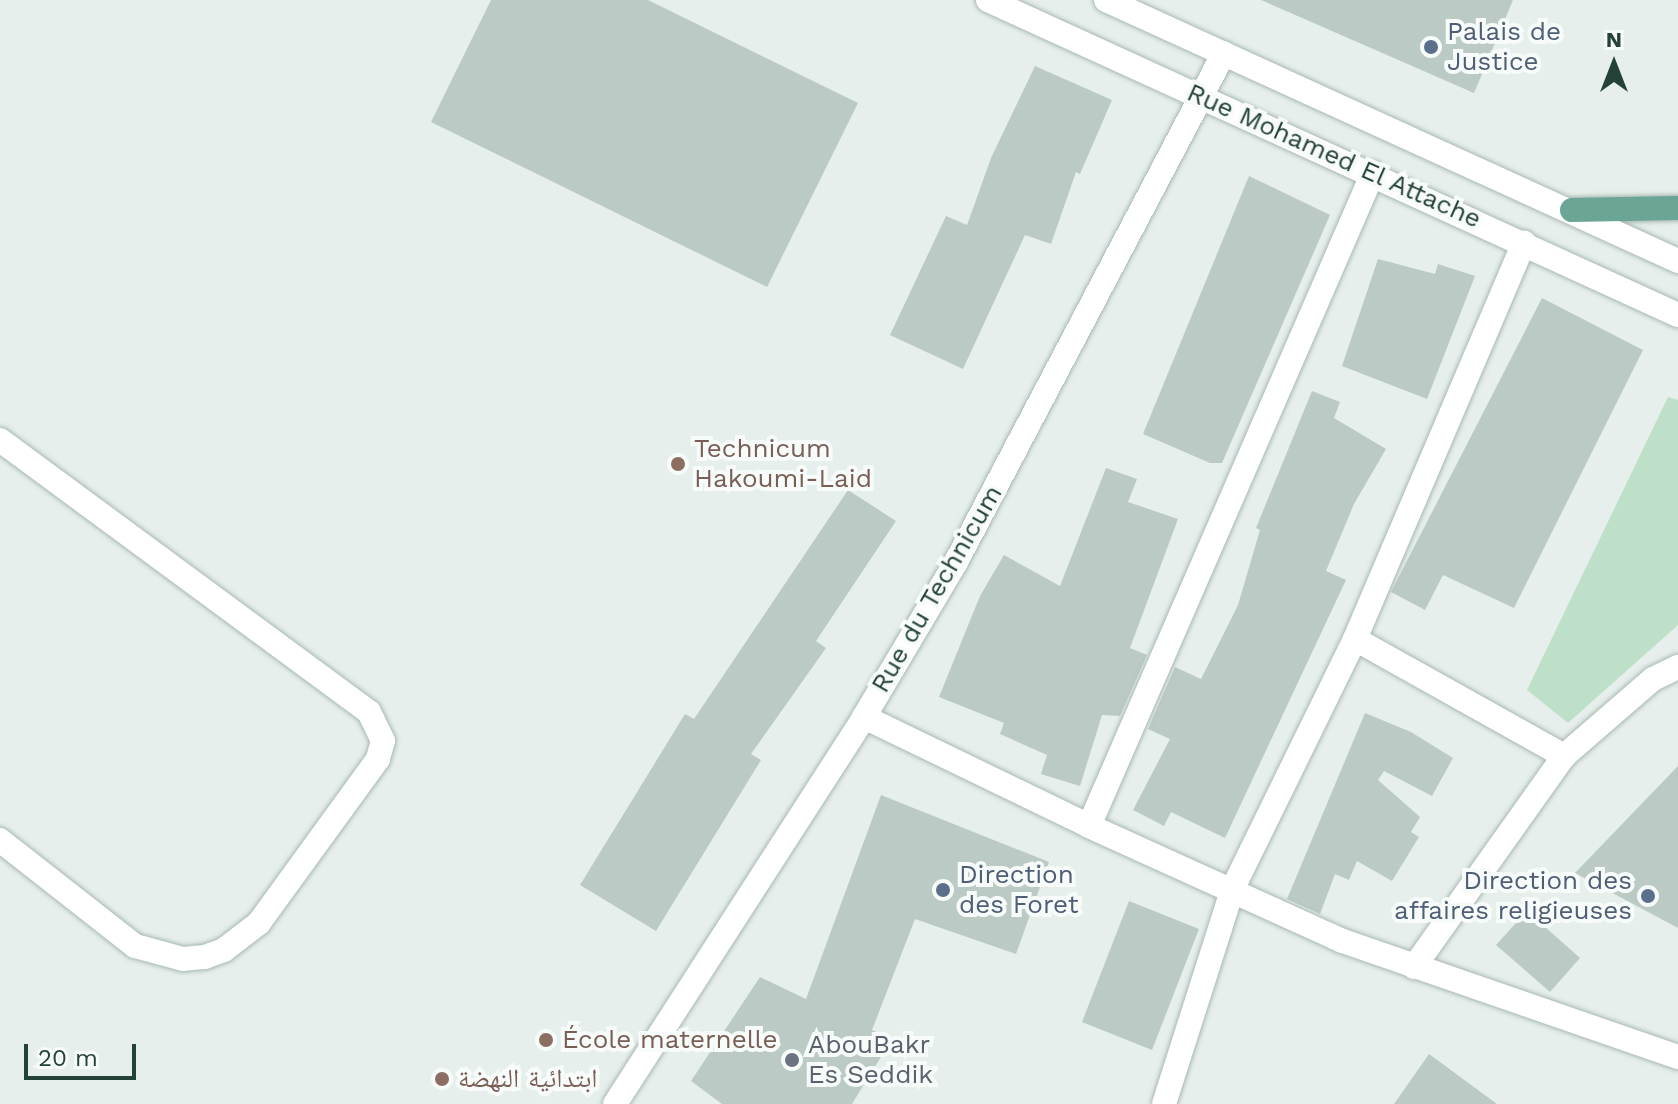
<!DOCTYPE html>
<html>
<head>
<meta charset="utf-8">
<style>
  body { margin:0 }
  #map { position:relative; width:1678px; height:1104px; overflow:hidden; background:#e6efeb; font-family:"Work Sans","Noto Naskh Arabic",sans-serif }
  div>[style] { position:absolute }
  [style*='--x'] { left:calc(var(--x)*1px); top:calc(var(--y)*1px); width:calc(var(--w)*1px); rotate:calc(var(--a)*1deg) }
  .green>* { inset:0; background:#bfe0c8 }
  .building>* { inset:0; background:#bbcac4 }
  .roads { filter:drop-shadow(0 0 2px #a8b8b2) drop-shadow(0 0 2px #a8b8b2) }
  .minor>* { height:24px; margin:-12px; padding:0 12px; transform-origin:12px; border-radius:12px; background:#fff }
  .tertiary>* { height:24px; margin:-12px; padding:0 12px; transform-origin:12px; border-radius:12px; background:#fff }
  .primary>* { height:24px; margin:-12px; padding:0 12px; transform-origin:12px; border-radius:12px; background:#6aa596 }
  .dots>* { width:22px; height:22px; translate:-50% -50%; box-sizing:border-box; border:4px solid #f7fbf9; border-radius:50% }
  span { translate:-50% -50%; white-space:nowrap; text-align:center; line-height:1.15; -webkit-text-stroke:8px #f7fbf9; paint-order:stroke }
  .service-label { font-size:26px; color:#4e5e75 }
  .left { translate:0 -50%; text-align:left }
  .right { translate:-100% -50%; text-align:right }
  .street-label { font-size:26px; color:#24423a }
  .education-label { font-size:26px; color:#785e54 }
  .worship-label { font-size:26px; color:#5b616d }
  .north { position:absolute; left:1574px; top:24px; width:80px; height:80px; -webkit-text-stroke:6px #f7fbf9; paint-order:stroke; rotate:0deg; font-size:22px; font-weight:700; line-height:32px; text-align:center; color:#24423a }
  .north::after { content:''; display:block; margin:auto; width:28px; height:36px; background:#24423a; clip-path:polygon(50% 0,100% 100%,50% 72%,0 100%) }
  .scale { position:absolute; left:24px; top:1044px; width:112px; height:36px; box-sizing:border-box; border:4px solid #24423a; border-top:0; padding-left:10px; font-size:24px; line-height:28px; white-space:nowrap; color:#24423a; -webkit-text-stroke:6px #f7fbf9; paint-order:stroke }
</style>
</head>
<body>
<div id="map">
  <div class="green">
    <i style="clip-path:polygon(1668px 397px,1678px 400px,1678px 625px,1568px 723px,1527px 690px)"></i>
  </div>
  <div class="building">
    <i style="clip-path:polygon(491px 0,648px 0,858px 103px,767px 287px,431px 122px)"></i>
    <i style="clip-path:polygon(1261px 0,1513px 0,1474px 93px)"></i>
    <i style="clip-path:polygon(1035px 66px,1112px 100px,1080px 174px,1076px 172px,1051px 244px,1025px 235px,963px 369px,890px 335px,946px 216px,967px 225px,991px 158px)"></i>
    <i style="clip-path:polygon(1249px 176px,1330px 215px,1222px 463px,1210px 463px,1143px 434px)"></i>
    <i style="clip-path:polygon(1378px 259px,1435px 274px,1438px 264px,1475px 276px,1427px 399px,1342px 366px)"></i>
    <i style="clip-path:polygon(1542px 298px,1643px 350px,1514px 608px,1443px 575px,1425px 610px,1391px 592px)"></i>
    <i style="clip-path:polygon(1312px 391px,1340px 402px,1334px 418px,1386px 449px,1354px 504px,1326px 571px,1346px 580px,1225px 838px,1171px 812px,1164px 826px,1133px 810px,1170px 739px,1148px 729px,1175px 667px,1201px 679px,1238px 605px,1260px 530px,1256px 528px)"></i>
    <i style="clip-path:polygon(1106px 468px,1137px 479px,1128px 502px,1178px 519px,1130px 648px,1147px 655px,1120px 716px,1102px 715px,1080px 786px,1041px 774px,1047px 755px,1000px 734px,1004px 723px,939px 697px,980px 596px,1004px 555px,1060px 586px)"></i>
    <i style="clip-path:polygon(848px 490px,896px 521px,816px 641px,826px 648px,751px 754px,761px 760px,656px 931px,580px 885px,685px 714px,694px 719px)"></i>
    <i style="clip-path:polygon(1365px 713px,1411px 732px,1453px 758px,1432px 796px,1384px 771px,1378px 780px,1420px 817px,1411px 832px,1419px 837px,1392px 881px,1357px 861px,1349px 880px,1335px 874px,1320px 914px,1287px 899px)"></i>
    <i style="clip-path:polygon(1678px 766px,1678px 928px,1575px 873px)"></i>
    <i style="clip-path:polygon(881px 795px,1049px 862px,1016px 954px,915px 919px,872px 1030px,892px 1039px,852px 1104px,722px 1104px,691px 1081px,760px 977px,806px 999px)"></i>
    <i style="clip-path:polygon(1129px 901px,1199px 929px,1152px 1050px,1082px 1022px)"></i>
    <i style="clip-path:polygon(1527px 911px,1580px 958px,1550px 992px,1496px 945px)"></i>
    <i style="clip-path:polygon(1429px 1054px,1497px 1104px,1394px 1104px)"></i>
  </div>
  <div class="roads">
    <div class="minor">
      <i style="--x:0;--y:440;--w:458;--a:36.4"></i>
      <i style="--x:369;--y:712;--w:32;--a:64"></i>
      <i style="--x:383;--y:741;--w:19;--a:106"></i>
      <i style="--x:378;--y:759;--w:203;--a:126"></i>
      <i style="--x:259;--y:923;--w:44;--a:142.4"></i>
      <i style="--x:224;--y:950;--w:20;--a:160"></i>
      <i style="--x:205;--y:957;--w:22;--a:175"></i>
      <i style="--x:183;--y:959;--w:50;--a:-164.8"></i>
      <i style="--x:135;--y:946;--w:172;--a:-141.9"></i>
      <i style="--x:1355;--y:639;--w:240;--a:29.2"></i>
      <i style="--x:864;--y:717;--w:250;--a:25.8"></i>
      <i style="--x:1089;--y:826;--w:279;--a:24.4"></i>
      <i style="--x:1343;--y:941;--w:355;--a:19.1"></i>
      <i style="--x:1089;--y:826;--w:712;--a:-66.5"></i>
      <i style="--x:1414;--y:967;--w:259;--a:-54.6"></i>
      <i style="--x:1564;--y:756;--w:118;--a:-40.9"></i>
      <i style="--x:1653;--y:679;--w:28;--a:-26"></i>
      <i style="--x:615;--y:1104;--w:460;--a:-57.2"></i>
      <i style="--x:864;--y:717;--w:180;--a:-59.3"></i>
      <i style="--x:956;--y:562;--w:575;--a:-62.23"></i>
      <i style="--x:1164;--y:1104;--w:227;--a:-72.3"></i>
      <i style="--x:1233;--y:888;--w:277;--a:-63.9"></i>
      <i style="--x:1355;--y:639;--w:431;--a:-66.9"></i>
    </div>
    <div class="tertiary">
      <i style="--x:988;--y:0;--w:759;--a:24.54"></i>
      <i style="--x:1106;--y:0;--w:629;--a:24.53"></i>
    </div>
    <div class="primary">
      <i style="--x:1572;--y:210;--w:106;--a:-1.1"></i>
    </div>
  </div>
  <div class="dots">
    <i style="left:1431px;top:47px;background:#5c6f8a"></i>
    <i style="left:678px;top:464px;background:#8d6e63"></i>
    <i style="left:943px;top:890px;background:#5c6f8a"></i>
    <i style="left:1648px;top:896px;background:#5c6f8a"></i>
    <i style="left:546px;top:1040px;background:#8d6e63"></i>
    <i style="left:792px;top:1060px;background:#6b7280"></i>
    <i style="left:442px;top:1079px;background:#8d6e63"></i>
  </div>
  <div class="service-label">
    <span class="left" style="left:1447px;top:47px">Palais de<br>Justice</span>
    <span class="left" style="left:959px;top:890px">Direction<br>des Foret</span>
    <span class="right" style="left:1632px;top:896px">Direction des<br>affaires religieuses</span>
  </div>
  <div class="street-label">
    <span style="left:1334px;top:156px;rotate:24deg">Rue Mohamed El Attache</span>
    <span style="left:937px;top:589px;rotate:-60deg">Rue du Technicum</span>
  </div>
  <div class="education-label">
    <span class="left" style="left:694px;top:464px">Technicum<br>Hakoumi-Laid</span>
    <span class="left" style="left:562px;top:1040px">École maternelle</span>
    <span class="left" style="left:458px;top:1079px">ابتدائية النهضة</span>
  </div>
  <div class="worship-label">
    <span class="left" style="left:808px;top:1060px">AbouBakr<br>Es Seddik</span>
  </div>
  <div class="north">N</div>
  <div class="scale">20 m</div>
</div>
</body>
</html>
